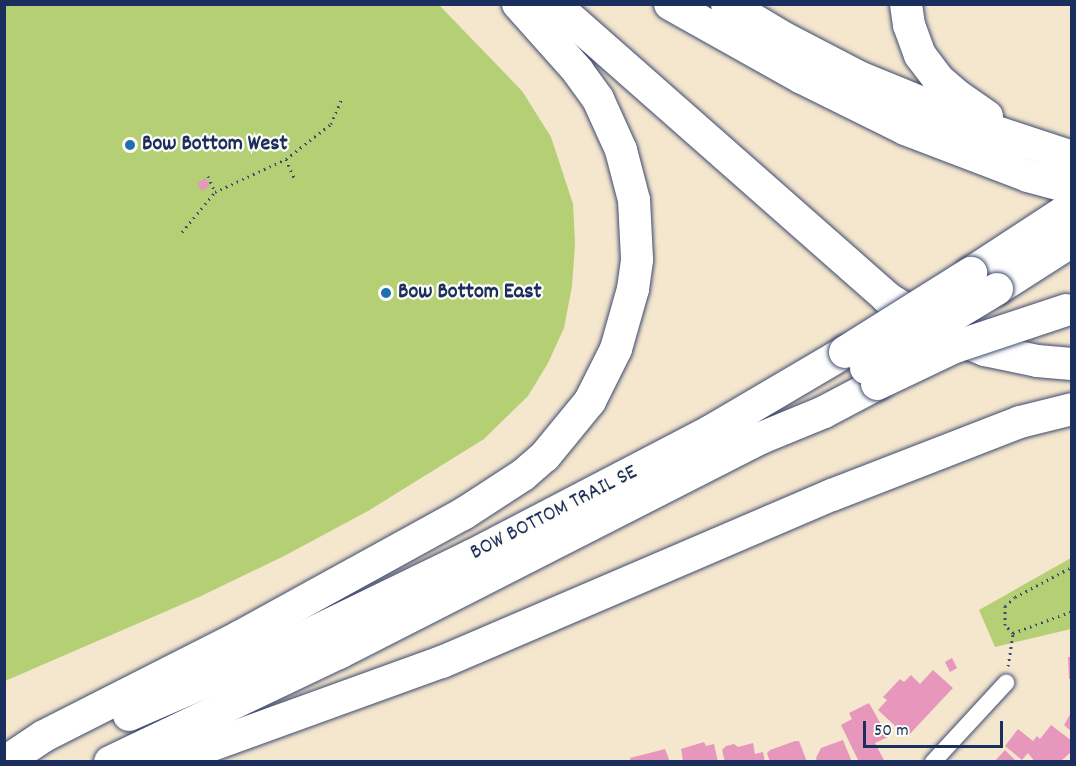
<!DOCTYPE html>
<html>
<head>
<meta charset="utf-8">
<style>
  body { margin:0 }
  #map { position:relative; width:1076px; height:766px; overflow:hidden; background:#f5e6ce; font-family:Dekko,sans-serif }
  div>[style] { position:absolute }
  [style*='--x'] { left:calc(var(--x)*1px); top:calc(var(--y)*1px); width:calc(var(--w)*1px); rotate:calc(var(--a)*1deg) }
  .green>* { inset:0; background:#b4cf74 }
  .building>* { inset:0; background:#e697bb }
  .path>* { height:3px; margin-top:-1.5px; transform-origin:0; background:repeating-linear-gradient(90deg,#3c4a6f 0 1.5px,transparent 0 6px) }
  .roads { filter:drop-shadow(0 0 2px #3c4a6f) drop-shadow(0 0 2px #3c4a6f) }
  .street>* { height:16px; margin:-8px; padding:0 8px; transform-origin:8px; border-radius:8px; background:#fff }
  .highway>* { height:32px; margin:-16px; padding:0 16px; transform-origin:16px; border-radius:16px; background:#fff }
  .bridges { filter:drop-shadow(0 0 2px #3c4a6f) drop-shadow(0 0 2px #3c4a6f) }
  .highway-bridge>* { height:32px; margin:-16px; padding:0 16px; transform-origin:16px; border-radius:16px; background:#fff }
  .dots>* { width:16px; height:16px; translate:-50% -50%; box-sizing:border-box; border:3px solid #fdfcf7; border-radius:50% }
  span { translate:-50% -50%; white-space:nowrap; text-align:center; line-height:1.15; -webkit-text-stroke:4.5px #fdfcf7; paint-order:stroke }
  .poi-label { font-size:22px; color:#1b2f5e; font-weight:700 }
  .left { translate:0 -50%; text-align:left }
  .street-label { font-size:22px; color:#1b2f5e }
  .frame { position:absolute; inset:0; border:6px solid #1b2f5e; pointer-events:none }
  .scale { position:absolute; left:863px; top:721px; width:140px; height:27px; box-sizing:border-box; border:3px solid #1b2f5e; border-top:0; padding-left:8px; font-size:18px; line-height:21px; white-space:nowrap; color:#1b2f5e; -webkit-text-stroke:4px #fdfcf7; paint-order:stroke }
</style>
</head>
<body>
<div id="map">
  <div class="green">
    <i style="clip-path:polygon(5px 5px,439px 5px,522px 91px,551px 137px,573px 204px,575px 243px,572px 286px,564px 328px,548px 363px,528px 396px,484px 439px,368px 511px,284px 556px,199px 597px,5px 681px)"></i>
    <i style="clip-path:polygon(1071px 558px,1071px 629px,995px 647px,979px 610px)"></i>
  </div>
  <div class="building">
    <i style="clip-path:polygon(205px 178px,210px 186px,202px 191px,197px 184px)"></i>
    <i style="clip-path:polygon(1068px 657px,1072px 657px,1072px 679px,1069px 679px)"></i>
    <i style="clip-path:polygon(952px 658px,957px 668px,950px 672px,945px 662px)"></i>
    <i style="clip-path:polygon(933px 670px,953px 688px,907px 737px,878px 710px,887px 700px,883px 697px,900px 679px,904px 682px,911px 675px,920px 684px)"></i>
    <i style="clip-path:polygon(869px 703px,888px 737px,875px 743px,885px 762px,859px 762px,841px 725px,852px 719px,849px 713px)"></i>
    <i style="clip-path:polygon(1072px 711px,1072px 732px,1064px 725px)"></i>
    <i style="clip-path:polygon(1051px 725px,1072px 741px,1072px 751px,1060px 762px,1035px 762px,1028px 753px,1022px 760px,1005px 746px,1018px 729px,1033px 741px,1037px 736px,1040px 739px)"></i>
    <i style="clip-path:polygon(843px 740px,852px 762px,817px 762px,816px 758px,821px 748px)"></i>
    <i style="clip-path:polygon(795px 741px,799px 741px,807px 762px,770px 762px,767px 753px,770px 750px)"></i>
    <i style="clip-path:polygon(704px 742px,706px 746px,714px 744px,718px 762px,683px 761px,681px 749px)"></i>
    <i style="clip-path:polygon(753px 743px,755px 754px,763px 752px,765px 762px,725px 762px,722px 750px,726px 746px,734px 744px,738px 747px)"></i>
    <i style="clip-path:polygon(665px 749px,670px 762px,631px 762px,630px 758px)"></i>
    <i style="clip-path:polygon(1005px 750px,1017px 762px,994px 762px)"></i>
  </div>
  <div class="path">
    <i style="--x:286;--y:159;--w:23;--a:67"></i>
    <i style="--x:208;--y:176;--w:17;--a:66"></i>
    <i style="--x:182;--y:232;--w:52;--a:-50.5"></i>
    <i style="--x:215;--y:192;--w:78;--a:-24.9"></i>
    <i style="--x:286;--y:159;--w:57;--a:-37.9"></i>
    <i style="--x:331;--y:124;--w:28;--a:-67"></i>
    <i style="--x:1013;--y:633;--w:11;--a:-135"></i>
    <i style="--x:1005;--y:625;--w:19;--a:-90"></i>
    <i style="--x:1005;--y:606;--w:13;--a:-42"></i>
    <i style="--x:1015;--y:597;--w:64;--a:-27.8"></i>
    <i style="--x:1013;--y:633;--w:63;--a:-20.4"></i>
    <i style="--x:1008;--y:666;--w:33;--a:-81"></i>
  </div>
  <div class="roads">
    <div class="street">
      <i style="--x:933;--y:762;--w:108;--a:-47.3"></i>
    </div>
    <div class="highway">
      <i style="--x:554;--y:4;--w:444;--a:41.4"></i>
      <i style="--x:887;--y:298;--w:74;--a:31.1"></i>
      <i style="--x:950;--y:336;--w:38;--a:22"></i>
      <i style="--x:985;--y:350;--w:53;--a:11.9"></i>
      <i style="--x:1037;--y:361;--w:35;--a:5"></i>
      <i style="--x:670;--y:4;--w:151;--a:29.3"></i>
      <i style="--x:802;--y:78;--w:115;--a:26.3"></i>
      <i style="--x:905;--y:129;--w:132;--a:20.9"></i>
      <i style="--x:1028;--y:176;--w:46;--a:15.3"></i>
      <i style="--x:727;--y:4;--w:66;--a:30.8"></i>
      <i style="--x:784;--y:38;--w:85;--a:27.5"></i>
      <i style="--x:859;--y:77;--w:132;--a:22.3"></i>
      <i style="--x:981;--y:127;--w:96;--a:18.2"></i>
      <i style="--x:906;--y:4;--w:21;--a:82"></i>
      <i style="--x:909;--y:25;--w:32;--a:70"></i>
      <i style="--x:920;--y:55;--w:30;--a:53"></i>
      <i style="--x:938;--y:79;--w:23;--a:41"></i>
      <i style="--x:955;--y:94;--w:39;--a:35"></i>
      <i style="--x:971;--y:273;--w:121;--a:-33.2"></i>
      <i style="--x:997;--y:289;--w:89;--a:-32.6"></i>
      <i style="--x:129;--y:715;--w:148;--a:-23.5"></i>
      <i style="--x:265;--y:656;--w:229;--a:-25.9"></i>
      <i style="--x:471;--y:556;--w:271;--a:-27.5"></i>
      <i style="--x:711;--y:431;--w:156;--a:-30.5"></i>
      <i style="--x:5;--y:762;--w:47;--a:-33.7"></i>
      <i style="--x:44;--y:736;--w:219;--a:-26.9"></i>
      <i style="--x:239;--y:637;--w:256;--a:-28.8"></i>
      <i style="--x:463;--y:514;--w:72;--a:-33"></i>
      <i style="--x:523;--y:475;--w:29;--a:-41"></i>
      <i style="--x:545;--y:456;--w:71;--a:-50.7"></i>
      <i style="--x:590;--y:401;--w:58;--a:-63.4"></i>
      <i style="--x:616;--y:349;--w:62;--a:-74.2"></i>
      <i style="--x:633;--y:289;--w:30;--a:-82"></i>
      <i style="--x:637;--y:259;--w:59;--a:-92.9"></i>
      <i style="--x:634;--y:200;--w:52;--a:-104.6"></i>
      <i style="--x:621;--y:150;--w:56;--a:-114.3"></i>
      <i style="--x:598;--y:99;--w:34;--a:-126"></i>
      <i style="--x:578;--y:71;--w:90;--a:-131.8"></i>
      <i style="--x:110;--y:762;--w:254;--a:-25.5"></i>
      <i style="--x:339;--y:653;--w:474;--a:-27"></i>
      <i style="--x:761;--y:438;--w:68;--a:-22.4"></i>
      <i style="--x:824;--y:412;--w:60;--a:-27.8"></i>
      <i style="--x:165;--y:762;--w:294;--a:-19.9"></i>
      <i style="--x:442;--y:662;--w:424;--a:-23.2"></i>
      <i style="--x:832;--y:495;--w:202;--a:-21.2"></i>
      <i style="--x:1020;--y:422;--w:54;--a:-14"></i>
    </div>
  </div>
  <div class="bridges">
    <div class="highway-bridge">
      <i style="--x:845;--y:352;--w:149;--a:-32.1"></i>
      <i style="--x:866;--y:368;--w:153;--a:-31.1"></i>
      <i style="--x:877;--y:384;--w:86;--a:-25.4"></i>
      <i style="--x:955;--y:347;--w:117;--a:-18.4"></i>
    </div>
  </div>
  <div class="dots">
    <i style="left:130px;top:145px;background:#1f6fb2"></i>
    <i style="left:386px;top:293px;background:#1f6fb2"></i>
  </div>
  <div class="poi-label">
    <span class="left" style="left:142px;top:145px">Bow Bottom West</span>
    <span class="left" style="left:398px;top:293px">Bow Bottom East</span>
  </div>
  <div class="street-label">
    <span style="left:554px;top:513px;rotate:-27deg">BOW BOTTOM TRAIL SE</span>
  </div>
  <div class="frame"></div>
  <div class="scale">50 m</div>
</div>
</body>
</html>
